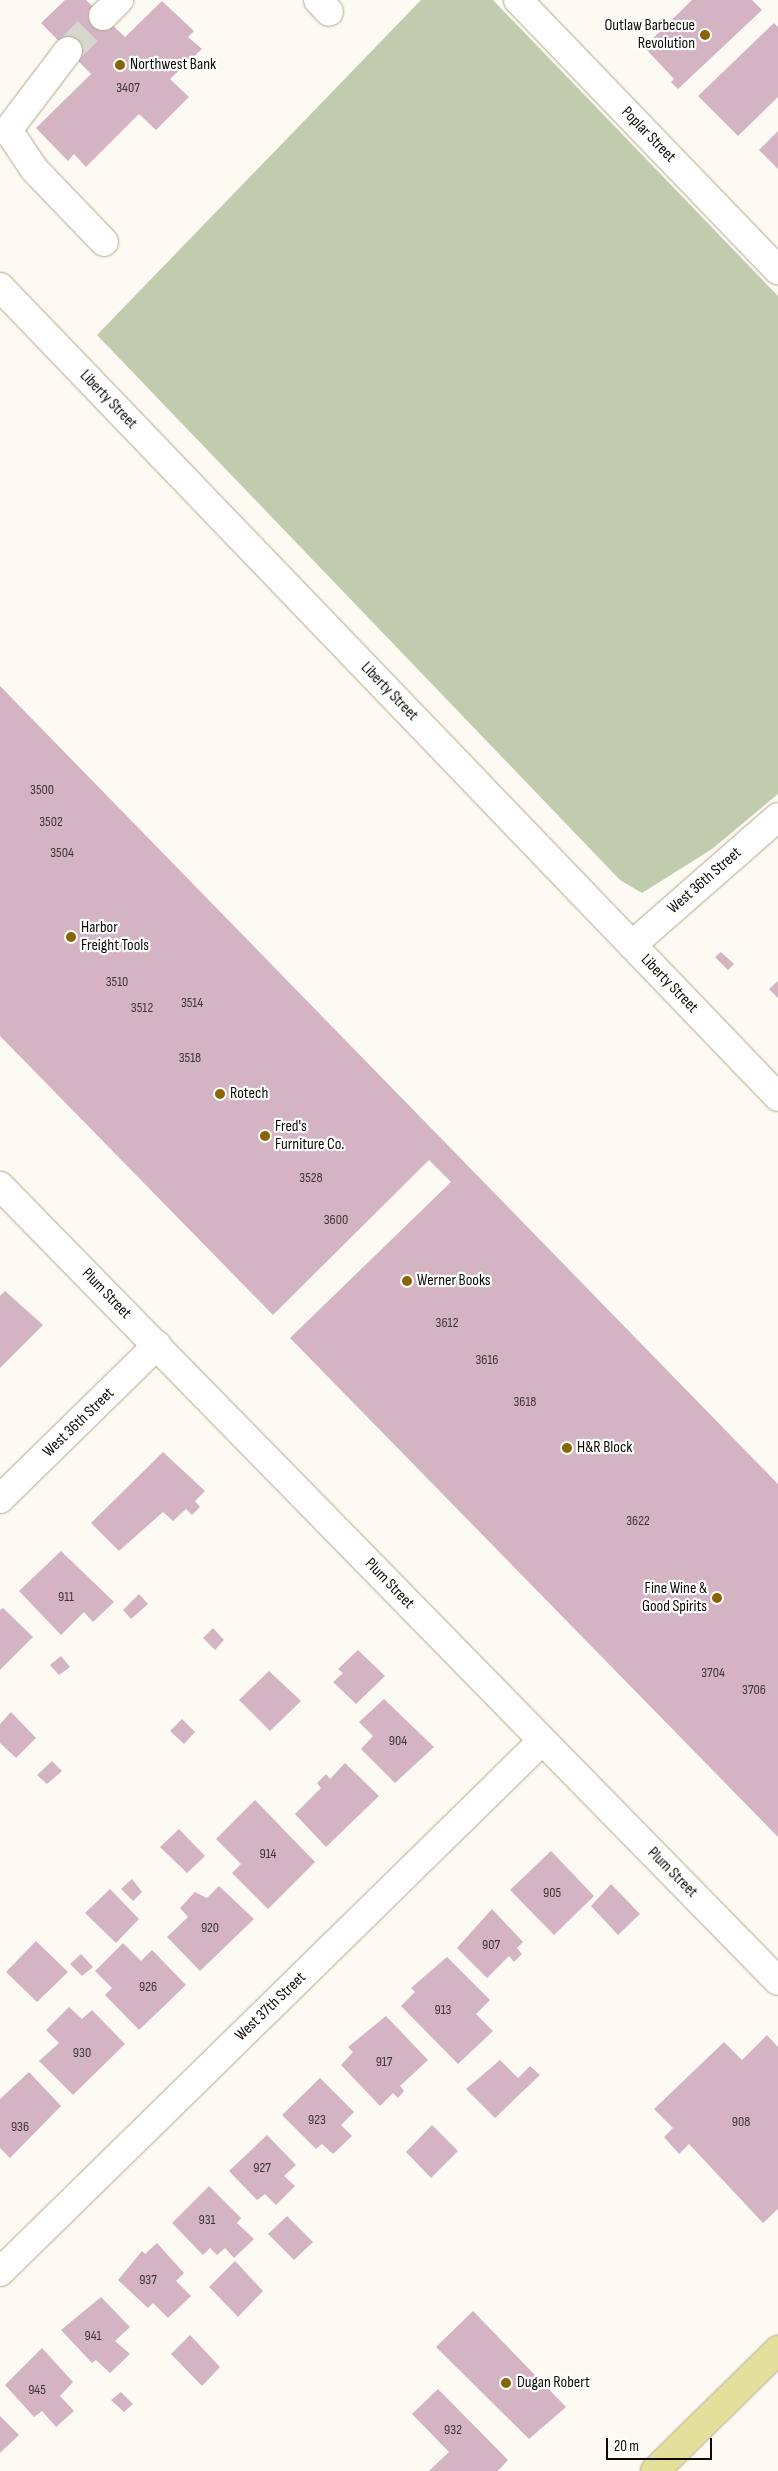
<!DOCTYPE html>
<html>
<head>
<meta charset="utf-8">
<style>
  body { margin:0 }
  #map { position:relative; width:778px; height:2471px; overflow:hidden; background:#fdfaf4; font-family:"Sofia Sans Condensed",sans-serif }
  div>[style] { position:absolute }
  [style*='--x'] { left:calc(var(--x)*1px); top:calc(var(--y)*1px); width:calc(var(--w)*1px); rotate:calc(var(--a)*1deg) }
  .green>* { inset:0; background:#c1ccae }
  .building>* { inset:0; background:#d4b4c3 }
  .minor-tunnel>* { height:28px; margin-top:-14px; transform-origin:0; background:repeating-linear-gradient(90deg,#d9d6d0 0 28px,transparent 0 42px) }
  .roads { filter:drop-shadow(0 0 1px #b3a78a) drop-shadow(0 0 1px #b3a78a) }
  .minor>* { height:28px; margin:-14px; padding:0 14px; transform-origin:14px; border-radius:14px; background:#fff }
  .major>* { height:28px; margin:-14px; padding:0 14px; transform-origin:14px; border-radius:14px; background:#e4df9b }
  .dots>* { width:14px; height:14px; translate:-50% -50%; box-sizing:border-box; border:2px solid #fff; border-radius:50% }
  span { translate:-50% -50%; white-space:nowrap; text-align:center; line-height:1.15; -webkit-text-stroke:4.5px #fff; paint-order:stroke }
  .number-label { font-size:14px; color:#403533 }
  .number-label span { -webkit-text-stroke-width:0 }
  .poi-label { font-size:16px; color:#0f0b03 }
  .right { translate:-100% -50%; text-align:right }
  .left { translate:0 -50%; text-align:left }
  .street-label { font-size:16px; color:#0f0b03 }
  .scale { position:absolute; left:606px; top:2438px; width:106px; height:22px; box-sizing:border-box; border:2px solid #0f0b03; border-top:0; padding-left:6px; font-size:15px; line-height:18px; white-space:nowrap; color:#0f0b03; -webkit-text-stroke:4px #fff; paint-order:stroke }
</style>
</head>
<body>
<div id="map">
  <div class="green">
    <i style="clip-path:polygon(421px 0,493px 0,778px 296px,778px 794px,712px 849px,642px 893px,620px 880px,97px 335px)"></i>
  </div>
  <div class="building">
    <i style="clip-path:polygon(65px 0,86px 0,125px 37px,162px 1px,194px 31px,188px 37px,202px 49px,170px 79px,189px 97px,156px 130px,139px 114px,86px 167px,74px 154px,68px 161px,36px 128px,91px 74px,41px 23px)"></i>
    <i style="clip-path:polygon(692px 0,752px 0,762px 10px,678px 89px,671px 82px,674px 79px,644px 47px)"></i>
    <i style="clip-path:polygon(774px 23px,778px 27px,778px 97px,738px 136px,698px 96px)"></i>
    <i style="clip-path:polygon(778px 131px,778px 169px,759px 150px)"></i>
    <i style="clip-path:polygon(0 686px,778px 1484px,778px 1837px,290px 1338px,451px 1182px,429px 1160px,273px 1315px,0 1036px)"></i>
    <i style="clip-path:polygon(721px 952px,734px 964px,728px 970px,715px 957px)"></i>
    <i style="clip-path:polygon(778px 981px,778px 998px,769px 989px)"></i>
    <i style="clip-path:polygon(5px 1291px,43px 1325px,0 1368px,0 1296px)"></i>
    <i style="clip-path:polygon(163px 1452px,205px 1491px,195px 1501px,200px 1507px,192px 1515px,186px 1509px,173px 1521px,163px 1512px,119px 1551px,91px 1523px)"></i>
    <i style="clip-path:polygon(61px 1551px,114px 1602px,93px 1622px,84px 1612px,61px 1635px,19px 1591px)"></i>
    <i style="clip-path:polygon(139px 1594px,148px 1604px,131px 1619px,123px 1610px)"></i>
    <i style="clip-path:polygon(3px 1608px,33px 1637px,0 1670px,0 1610px)"></i>
    <i style="clip-path:polygon(213px 1628px,224px 1640px,215px 1650px,203px 1638px)"></i>
    <i style="clip-path:polygon(358px 1650px,385px 1676px,356px 1704px,333px 1682px,343px 1673px,338px 1669px)"></i>
    <i style="clip-path:polygon(61px 1656px,70px 1667px,59px 1675px,50px 1665px)"></i>
    <i style="clip-path:polygon(269px 1671px,301px 1701px,270px 1731px,239px 1700px)"></i>
    <i style="clip-path:polygon(384px 1699px,434px 1747px,395px 1783px,361px 1749px,373px 1736px,359px 1722px)"></i>
    <i style="clip-path:polygon(11px 1712px,36px 1738px,16px 1758px,0 1743px,0 1724px)"></i>
    <i style="clip-path:polygon(182px 1719px,195px 1732px,184px 1744px,170px 1731px)"></i>
    <i style="clip-path:polygon(52px 1761px,62px 1771px,47px 1784px,37px 1775px)"></i>
    <i style="clip-path:polygon(345px 1763px,379px 1796px,326px 1847px,295px 1814px,321px 1788px,317px 1783px,326px 1774px,330px 1779px)"></i>
    <i style="clip-path:polygon(255px 1800px,315px 1862px,268px 1909px,232px 1873px,241px 1864px,216px 1839px)"></i>
    <i style="clip-path:polygon(179px 1829px,205px 1856px,187px 1873px,160px 1847px)"></i>
    <i style="clip-path:polygon(551px 1851px,594px 1896px,554px 1935px,510px 1890px)"></i>
    <i style="clip-path:polygon(132px 1879px,142px 1892px,133px 1901px,121px 1889px)"></i>
    <i style="clip-path:polygon(611px 1884px,640px 1914px,618px 1935px,591px 1906px)"></i>
    <i style="clip-path:polygon(219px 1886px,254px 1919px,200px 1971px,167px 1937px,188px 1917px,180px 1908px,195px 1892px,207px 1898px)"></i>
    <i style="clip-path:polygon(110px 1889px,139px 1919px,116px 1943px,85px 1913px)"></i>
    <i style="clip-path:polygon(492px 1909px,523px 1942px,517px 1948px,522px 1954px,514px 1962px,509px 1956px,487px 1978px,457px 1948px)"></i>
    <i style="clip-path:polygon(36px 1941px,68px 1972px,37px 2002px,6px 1972px)"></i>
    <i style="clip-path:polygon(123px 1943px,141px 1961px,152px 1950px,186px 1985px,139px 2030px,105px 1995px,112px 1988px,95px 1971px)"></i>
    <i style="clip-path:polygon(81px 1954px,93px 1967px,82px 1976px,70px 1964px)"></i>
    <i style="clip-path:polygon(447px 1957px,490px 2000px,476px 2014px,493px 2031px,458px 2064px,401px 2006px,415px 1992px,411px 1988px)"></i>
    <i style="clip-path:polygon(69px 2007px,82px 2019px,92px 2010px,125px 2044px,73px 2095px,39px 2061px,59px 2043px,46px 2030px)"></i>
    <i style="clip-path:polygon(386px 2016px,428px 2060px,400px 2086px,404px 2091px,398px 2098px,393px 2093px,380px 2106px,341px 2065px,353px 2052px,348px 2047px)"></i>
    <i style="clip-path:polygon(767px 2035px,778px 2047px,778px 2209px,763px 2223px,689px 2144px,679px 2154px,664px 2137px,673px 2128px,654px 2109px,724px 2042px,742px 2060px)"></i>
    <i style="clip-path:polygon(500px 2060px,518px 2078px,530px 2066px,540px 2075px,495px 2118px,466px 2089px)"></i>
    <i style="clip-path:polygon(29px 2072px,61px 2106px,10px 2158px,0 2148px,0 2099px)"></i>
    <i style="clip-path:polygon(320px 2078px,354px 2112px,341px 2125px,352px 2136px,333px 2154px,322px 2144px,316px 2149px,282px 2115px)"></i>
    <i style="clip-path:polygon(432px 2125px,458px 2151px,431px 2178px,406px 2152px)"></i>
    <i style="clip-path:polygon(267px 2135px,296px 2165px,284px 2176px,295px 2186px,276px 2205px,265px 2194px,257px 2200px,229px 2171px)"></i>
    <i style="clip-path:polygon(209px 2186px,241px 2218px,237px 2223px,254px 2239px,234px 2258px,225px 2248px,217px 2255px,210px 2248px,203px 2255px,172px 2223px)"></i>
    <i style="clip-path:polygon(287px 2216px,313px 2242px,294px 2260px,268px 2234px)"></i>
    <i style="clip-path:polygon(157px 2243px,184px 2273px,176px 2281px,191px 2296px,168px 2318px,153px 2303px,148px 2308px,118px 2280px,142px 2251px,145px 2254px)"></i>
    <i style="clip-path:polygon(235px 2261px,263px 2291px,238px 2317px,209px 2287px)"></i>
    <i style="clip-path:polygon(101px 2297px,130px 2327px,115px 2341px,130px 2354px,110px 2373px,96px 2360px,92px 2363px,61px 2330px)"></i>
    <i style="clip-path:polygon(473px 2311px,566px 2407px,529px 2439px,436px 2347px)"></i>
    <i style="clip-path:polygon(190px 2335px,220px 2367px,202px 2386px,171px 2354px)"></i>
    <i style="clip-path:polygon(42px 2348px,73px 2382px,60px 2396px,74px 2411px,56px 2427px,42px 2411px,34px 2417px,5px 2385px)"></i>
    <i style="clip-path:polygon(438px 2389px,508px 2460px,498px 2471px,429px 2471px,449px 2452px,412px 2414px)"></i>
    <i style="clip-path:polygon(121px 2392px,133px 2404px,124px 2412px,111px 2400px)"></i>
    <i style="clip-path:polygon(0 2416px,19px 2435px,0 2453px)"></i>
  </div>
  <div class="minor-tunnel">
    <i style="--x:68;--y:51;--w:49;--a:-45"></i>
  </div>
  <div class="roads">
    <div class="minor">
      <i style="--x:318;--y:0;--w:16;--a:47"></i>
      <i style="--x:518;--y:0;--w:375;--a:46.1"></i>
      <i style="--x:103;--y:16;--w:23;--a:-45"></i>
      <i style="--x:68;--y:51;--w:99;--a:127.2"></i>
      <i style="--x:8;--y:130;--w:47;--a:56.3"></i>
      <i style="--x:34;--y:169;--w:101;--a:46.2"></i>
      <i style="--x:0;--y:287;--w:1123;--a:46.15"></i>
      <i style="--x:632;--y:945;--w:194;--a:-41.2"></i>
      <i style="--x:0;--y:1186;--w:1112;--a:45.62"></i>
      <i style="--x:0;--y:1499;--w:220;--a:-44.4"></i>
      <i style="--x:0;--y:2272;--w:759;--a:-44.41"></i>
    </div>
    <div class="major">
      <i style="--x:655;--y:2471;--w:173;--a:-44.5"></i>
    </div>
  </div>
  <div class="dots">
    <i style="left:705px;top:35px;background:#896501"></i>
    <i style="left:120px;top:65px;background:#896501"></i>
    <i style="left:71px;top:937px;background:#896501"></i>
    <i style="left:220px;top:1094px;background:#896501"></i>
    <i style="left:265px;top:1136px;background:#896501"></i>
    <i style="left:407px;top:1281px;background:#896501"></i>
    <i style="left:567px;top:1448px;background:#896501"></i>
    <i style="left:717px;top:1598px;background:#896501"></i>
    <i style="left:506px;top:2383px;background:#896501"></i>
  </div>
  <div class="number-label">
    <span style="left:128px;top:88px">3407</span>
    <span style="left:42px;top:790px">3500</span>
    <span style="left:51px;top:822px">3502</span>
    <span style="left:62px;top:853px">3504</span>
    <span style="left:117px;top:982px">3510</span>
    <span style="left:192px;top:1003px">3514</span>
    <span style="left:142px;top:1008px">3512</span>
    <span style="left:190px;top:1058px">3518</span>
    <span style="left:311px;top:1178px">3528</span>
    <span style="left:336px;top:1220px">3600</span>
    <span style="left:447px;top:1323px">3612</span>
    <span style="left:487px;top:1360px">3616</span>
    <span style="left:525px;top:1402px">3618</span>
    <span style="left:638px;top:1521px">3622</span>
    <span style="left:66px;top:1597px">911</span>
    <span style="left:713px;top:1673px">3704</span>
    <span style="left:754px;top:1690px">3706</span>
    <span style="left:398px;top:1741px">904</span>
    <span style="left:268px;top:1854px">914</span>
    <span style="left:552px;top:1893px">905</span>
    <span style="left:210px;top:1928px">920</span>
    <span style="left:491px;top:1945px">907</span>
    <span style="left:148px;top:1987px">926</span>
    <span style="left:443px;top:2010px">913</span>
    <span style="left:82px;top:2053px">930</span>
    <span style="left:384px;top:2062px">917</span>
    <span style="left:317px;top:2120px">923</span>
    <span style="left:741px;top:2122px">908</span>
    <span style="left:20px;top:2127px">936</span>
    <span style="left:262px;top:2168px">927</span>
    <span style="left:207px;top:2220px">931</span>
    <span style="left:148px;top:2280px">937</span>
    <span style="left:93px;top:2336px">941</span>
    <span style="left:37px;top:2390px">945</span>
    <span style="left:453px;top:2430px">932</span>
  </div>
  <div class="poi-label">
    <span class="right" style="left:695px;top:35px">Outlaw Barbecue<br>Revolution</span>
    <span class="left" style="left:130px;top:65px">Northwest Bank</span>
    <span class="left" style="left:81px;top:937px">Harbor<br>Freight Tools</span>
    <span class="left" style="left:230px;top:1094px">Rotech</span>
    <span class="left" style="left:275px;top:1136px">Fred's<br>Furniture Co.</span>
    <span class="left" style="left:417px;top:1281px">Werner Books</span>
    <span class="left" style="left:577px;top:1448px">H&amp;R Block</span>
    <span class="right" style="left:707px;top:1598px">Fine Wine &amp;<br>Good Spirits</span>
    <span class="left" style="left:517px;top:2383px">Dugan Robert</span>
  </div>
  <div class="street-label">
    <span style="left:648px;top:135px;rotate:46deg">Poplar Street</span>
    <span style="left:108px;top:400px;rotate:46deg">Liberty Street</span>
    <span style="left:389px;top:692px;rotate:46deg">Liberty Street</span>
    <span style="left:705px;top:881px;rotate:-41deg">West 36th Street</span>
    <span style="left:669px;top:984px;rotate:46deg">Liberty Street</span>
    <span style="left:106px;top:1294px;rotate:46deg">Plum Street</span>
    <span style="left:79px;top:1423px;rotate:-44deg">West 36th Street</span>
    <span style="left:389px;top:1584px;rotate:46deg">Plum Street</span>
    <span style="left:672px;top:1873px;rotate:45deg">Plum Street</span>
    <span style="left:271px;top:2007px;rotate:-44deg">West 37th Street</span>
  </div>
  <div class="scale">20 m</div>
</div>
</body>
</html>
